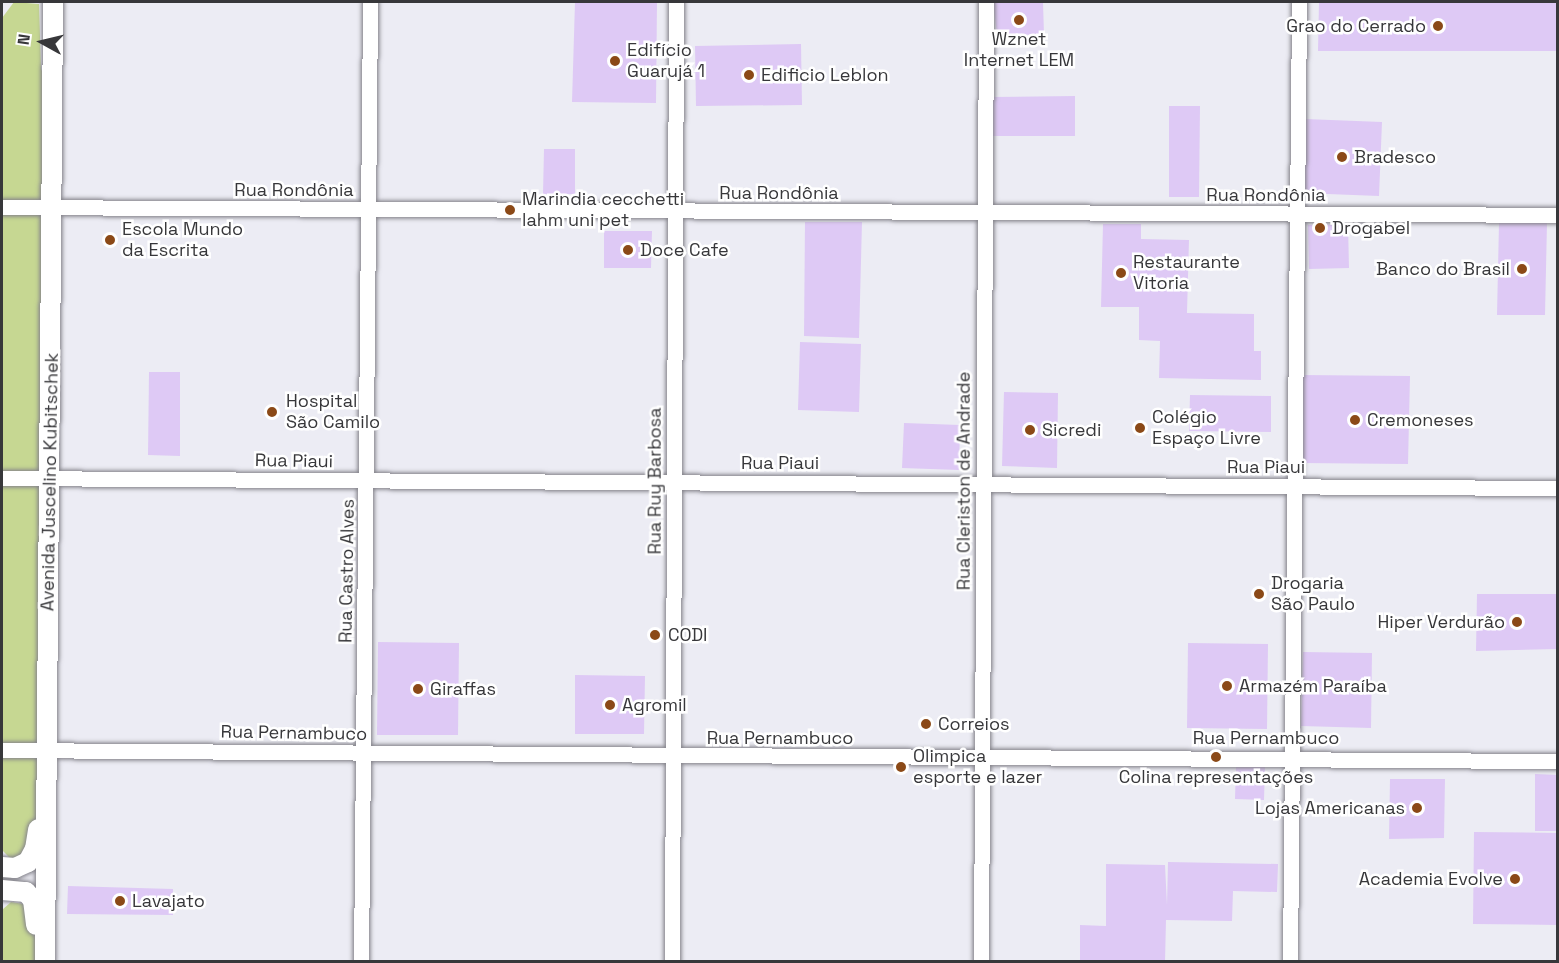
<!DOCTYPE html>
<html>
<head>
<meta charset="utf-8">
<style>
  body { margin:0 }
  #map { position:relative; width:1559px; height:963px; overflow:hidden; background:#ececf4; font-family:"Space Grotesk",sans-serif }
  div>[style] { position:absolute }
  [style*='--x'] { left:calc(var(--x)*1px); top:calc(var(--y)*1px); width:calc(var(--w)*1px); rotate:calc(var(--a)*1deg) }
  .green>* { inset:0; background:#c6d792 }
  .building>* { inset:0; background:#dec9f5 }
  .roads { filter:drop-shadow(0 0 2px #85848b) drop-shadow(0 0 2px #85848b) }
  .minor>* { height:15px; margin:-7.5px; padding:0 7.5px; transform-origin:7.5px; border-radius:7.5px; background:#fff }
  .secondary>* { height:20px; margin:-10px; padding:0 10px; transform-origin:10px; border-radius:10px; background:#fff }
  .dots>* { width:16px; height:16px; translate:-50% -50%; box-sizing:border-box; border:3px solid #fff; border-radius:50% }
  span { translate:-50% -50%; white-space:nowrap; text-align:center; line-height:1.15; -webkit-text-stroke:5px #fff; paint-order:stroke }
  .poi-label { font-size:18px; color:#37373a }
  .right { translate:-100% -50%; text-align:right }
  .left { translate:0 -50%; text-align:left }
  .street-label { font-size:18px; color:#37373a }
  .frame { position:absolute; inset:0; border:3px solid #37373a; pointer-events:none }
  .north { position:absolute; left:12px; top:12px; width:60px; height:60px; -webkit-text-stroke:4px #fff; paint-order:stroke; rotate:278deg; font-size:16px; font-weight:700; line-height:24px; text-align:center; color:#37373a }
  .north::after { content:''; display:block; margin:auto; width:21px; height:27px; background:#37373a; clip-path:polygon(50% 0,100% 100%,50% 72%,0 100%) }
</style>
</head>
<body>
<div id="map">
  <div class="green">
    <i style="clip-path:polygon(14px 2px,39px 4px,41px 69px,49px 86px,41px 806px,27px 853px,15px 863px,2px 850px,2px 18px)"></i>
    <i style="clip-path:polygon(11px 902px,24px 904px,33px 916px,37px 961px,2px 962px,2px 910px)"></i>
  </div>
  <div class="building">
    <i style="clip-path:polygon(575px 2px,657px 2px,656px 103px,572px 102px)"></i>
    <i style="clip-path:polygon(993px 2px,1043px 2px,1044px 35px,997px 34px)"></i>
    <i style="clip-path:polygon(1319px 2px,1558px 2px,1558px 51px,1318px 51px)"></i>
    <i style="clip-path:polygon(801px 44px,802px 105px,696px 106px,695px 46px)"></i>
    <i style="clip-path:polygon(1075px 96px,1075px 136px,991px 136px,991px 97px)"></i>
    <i style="clip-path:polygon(1169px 106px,1200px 106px,1199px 197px,1169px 197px)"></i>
    <i style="clip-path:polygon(1305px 119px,1382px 122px,1379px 196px,1302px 193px)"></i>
    <i style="clip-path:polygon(544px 149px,575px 149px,575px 194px,543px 194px)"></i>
    <i style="clip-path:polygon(805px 222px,862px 222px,859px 338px,804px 336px)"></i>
    <i style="clip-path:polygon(1499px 223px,1547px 223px,1545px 315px,1497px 315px)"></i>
    <i style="clip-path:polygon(1103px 224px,1141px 224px,1141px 239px,1189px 240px,1187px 313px,1254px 314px,1254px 351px,1261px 351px,1261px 380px,1159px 378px,1160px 341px,1139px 340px,1139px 307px,1101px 307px)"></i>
    <i style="clip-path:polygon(1348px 224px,1349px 268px,1309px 269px,1308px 225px)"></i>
    <i style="clip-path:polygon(604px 231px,652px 231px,651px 268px,604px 268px)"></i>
    <i style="clip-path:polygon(800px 342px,861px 344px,859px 412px,798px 410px)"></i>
    <i style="clip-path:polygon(149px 372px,180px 372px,180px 456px,148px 455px)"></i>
    <i style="clip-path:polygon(1302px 375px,1410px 376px,1408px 464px,1301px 463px)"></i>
    <i style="clip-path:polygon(1004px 392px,1058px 393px,1057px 468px,1002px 466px)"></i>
    <i style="clip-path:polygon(1190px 395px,1271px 396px,1271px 432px,1189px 431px)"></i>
    <i style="clip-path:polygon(904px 423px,960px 425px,959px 470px,902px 468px)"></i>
    <i style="clip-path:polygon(1477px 594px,1558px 594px,1558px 649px,1476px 651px)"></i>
    <i style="clip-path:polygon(378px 642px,459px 643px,458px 735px,377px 735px)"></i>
    <i style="clip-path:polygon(1188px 643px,1268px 644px,1267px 729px,1187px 728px)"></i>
    <i style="clip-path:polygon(1303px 652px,1372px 653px,1371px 728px,1301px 726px)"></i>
    <i style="clip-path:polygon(575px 675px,645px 676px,644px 734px,575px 734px)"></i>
    <i style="clip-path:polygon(1236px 766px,1265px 766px,1264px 800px,1235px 799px)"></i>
    <i style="clip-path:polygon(1535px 774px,1558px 775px,1558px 831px,1535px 831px)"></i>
    <i style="clip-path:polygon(1390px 779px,1445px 779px,1444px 838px,1389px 839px)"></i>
    <i style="clip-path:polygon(1474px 832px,1558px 833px,1558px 925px,1473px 924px)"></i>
    <i style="clip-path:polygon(1168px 862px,1278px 864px,1277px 892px,1233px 891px,1232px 921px,1166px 920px,1165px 962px,1080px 962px,1080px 925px,1106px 926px,1106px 864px,1165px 865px,1167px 905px)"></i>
    <i style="clip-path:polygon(68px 886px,173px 889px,173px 915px,67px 914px)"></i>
  </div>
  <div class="roads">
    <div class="minor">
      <i style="--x:2;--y:207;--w:1556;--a:0.29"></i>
      <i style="--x:2;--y:478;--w:1556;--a:0.37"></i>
      <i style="--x:2;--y:750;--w:1556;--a:0.41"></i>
      <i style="--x:361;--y:962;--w:960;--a:-89.46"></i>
      <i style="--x:672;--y:962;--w:960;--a:-89.76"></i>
      <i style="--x:981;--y:962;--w:960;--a:-89.7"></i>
      <i style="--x:1290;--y:962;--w:960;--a:-89.46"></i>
    </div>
    <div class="secondary">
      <i style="--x:2;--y:867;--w:13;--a:4"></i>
      <i style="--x:15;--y:868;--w:14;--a:-25"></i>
      <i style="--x:28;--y:862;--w:15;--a:-62"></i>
      <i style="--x:35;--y:849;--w:20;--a:-81"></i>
      <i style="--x:2;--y:890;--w:24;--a:5"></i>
      <i style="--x:26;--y:892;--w:11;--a:49"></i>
      <i style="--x:33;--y:900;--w:25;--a:83"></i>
      <i style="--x:45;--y:962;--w:960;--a:-89.52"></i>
    </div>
  </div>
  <div class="dots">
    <i style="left:1019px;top:20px;background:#8b4917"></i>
    <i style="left:1438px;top:26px;background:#8b4917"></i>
    <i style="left:615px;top:61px;background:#8b4917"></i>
    <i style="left:749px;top:75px;background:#8b4917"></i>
    <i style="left:1342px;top:157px;background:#8b4917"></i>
    <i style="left:510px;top:210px;background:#8b4917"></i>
    <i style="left:1320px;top:228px;background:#8b4917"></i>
    <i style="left:110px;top:240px;background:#8b4917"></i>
    <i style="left:628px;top:250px;background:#8b4917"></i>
    <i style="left:1522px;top:269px;background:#8b4917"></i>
    <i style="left:1121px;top:273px;background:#8b4917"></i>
    <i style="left:272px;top:412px;background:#8b4917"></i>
    <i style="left:1355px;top:420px;background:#8b4917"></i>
    <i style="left:1140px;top:428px;background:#8b4917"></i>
    <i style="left:1030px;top:430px;background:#8b4917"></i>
    <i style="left:1259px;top:594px;background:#8b4917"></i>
    <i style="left:1517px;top:622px;background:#8b4917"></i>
    <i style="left:655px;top:635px;background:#8b4917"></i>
    <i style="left:1227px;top:686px;background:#8b4917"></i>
    <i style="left:418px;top:689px;background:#8b4917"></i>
    <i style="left:610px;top:705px;background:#8b4917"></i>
    <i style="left:926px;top:724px;background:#8b4917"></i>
    <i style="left:1216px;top:757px;background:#8b4917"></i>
    <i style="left:901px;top:767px;background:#8b4917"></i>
    <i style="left:1417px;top:808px;background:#8b4917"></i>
    <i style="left:1515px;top:879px;background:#8b4917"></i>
    <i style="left:120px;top:901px;background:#8b4917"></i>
  </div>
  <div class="poi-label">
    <span class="right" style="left:1426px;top:26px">Grao do Cerrado</span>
    <span style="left:1019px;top:50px">Wznet<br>Internet LEM</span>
    <span class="left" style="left:627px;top:61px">Edifício<br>Guarujá 1</span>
    <span class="left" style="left:761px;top:75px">Edificio Leblon</span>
    <span class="left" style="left:1354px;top:157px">Bradesco</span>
    <span class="left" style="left:522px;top:210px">Marindia cecchetti<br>lahm uni pet</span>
    <span class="left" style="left:1332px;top:228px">Drogabel</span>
    <span class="left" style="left:122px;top:240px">Escola Mundo<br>da Escrita</span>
    <span class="left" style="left:640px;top:250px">Doce Cafe</span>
    <span class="left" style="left:1133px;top:273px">Restaurante<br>Vitoria</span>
    <span class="right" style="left:1510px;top:269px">Banco do Brasil</span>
    <span class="left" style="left:286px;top:412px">Hospital<br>São Camilo</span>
    <span class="left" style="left:1152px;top:428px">Colégio<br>Espaço Livre</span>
    <span class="left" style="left:1367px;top:420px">Cremoneses</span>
    <span class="left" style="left:1042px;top:430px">Sicredi</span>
    <span class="left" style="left:1271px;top:594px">Drogaria<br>São Paulo</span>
    <span class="right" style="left:1505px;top:622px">Hiper Verdurão</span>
    <span class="left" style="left:668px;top:635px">CODI</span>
    <span class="left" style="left:1239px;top:686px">Armazém Paraíba</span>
    <span class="left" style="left:430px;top:689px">Giraffas</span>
    <span class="left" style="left:622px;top:705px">Agromil</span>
    <span class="left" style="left:938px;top:724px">Correios</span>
    <span class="left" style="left:913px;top:767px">Olimpica<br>esporte e lazer</span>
    <span style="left:1216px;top:777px">Colina representações</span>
    <span class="right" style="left:1405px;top:808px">Lojas Americanas</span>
    <span class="right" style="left:1503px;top:879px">Academia Evolve</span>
    <span class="left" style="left:132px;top:901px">Lavajato</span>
  </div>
  <div class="street-label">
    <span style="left:294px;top:190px">Rua Rondônia</span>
    <span style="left:779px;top:193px">Rua Rondônia</span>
    <span style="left:1266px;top:195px">Rua Rondônia</span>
    <span style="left:294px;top:461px;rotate:1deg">Rua Piaui</span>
    <span style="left:780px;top:463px">Rua Piaui</span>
    <span style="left:1266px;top:467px">Rua Piaui</span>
    <span style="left:655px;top:481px;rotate:-90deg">Rua Ruy Barbosa</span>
    <span style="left:964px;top:481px;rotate:-90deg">Rua Cleriston de Andrade</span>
    <span style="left:50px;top:482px;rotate:-89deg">Avenida Juscelino Kubitschek</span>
    <span style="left:347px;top:571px;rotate:-89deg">Rua Castro Alves</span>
    <span style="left:294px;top:733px;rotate:1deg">Rua Pernambuco</span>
    <span style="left:780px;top:738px">Rua Pernambuco</span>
    <span style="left:1266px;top:738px">Rua Pernambuco</span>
  </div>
  <div class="frame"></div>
  <div class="north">N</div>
</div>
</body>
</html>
